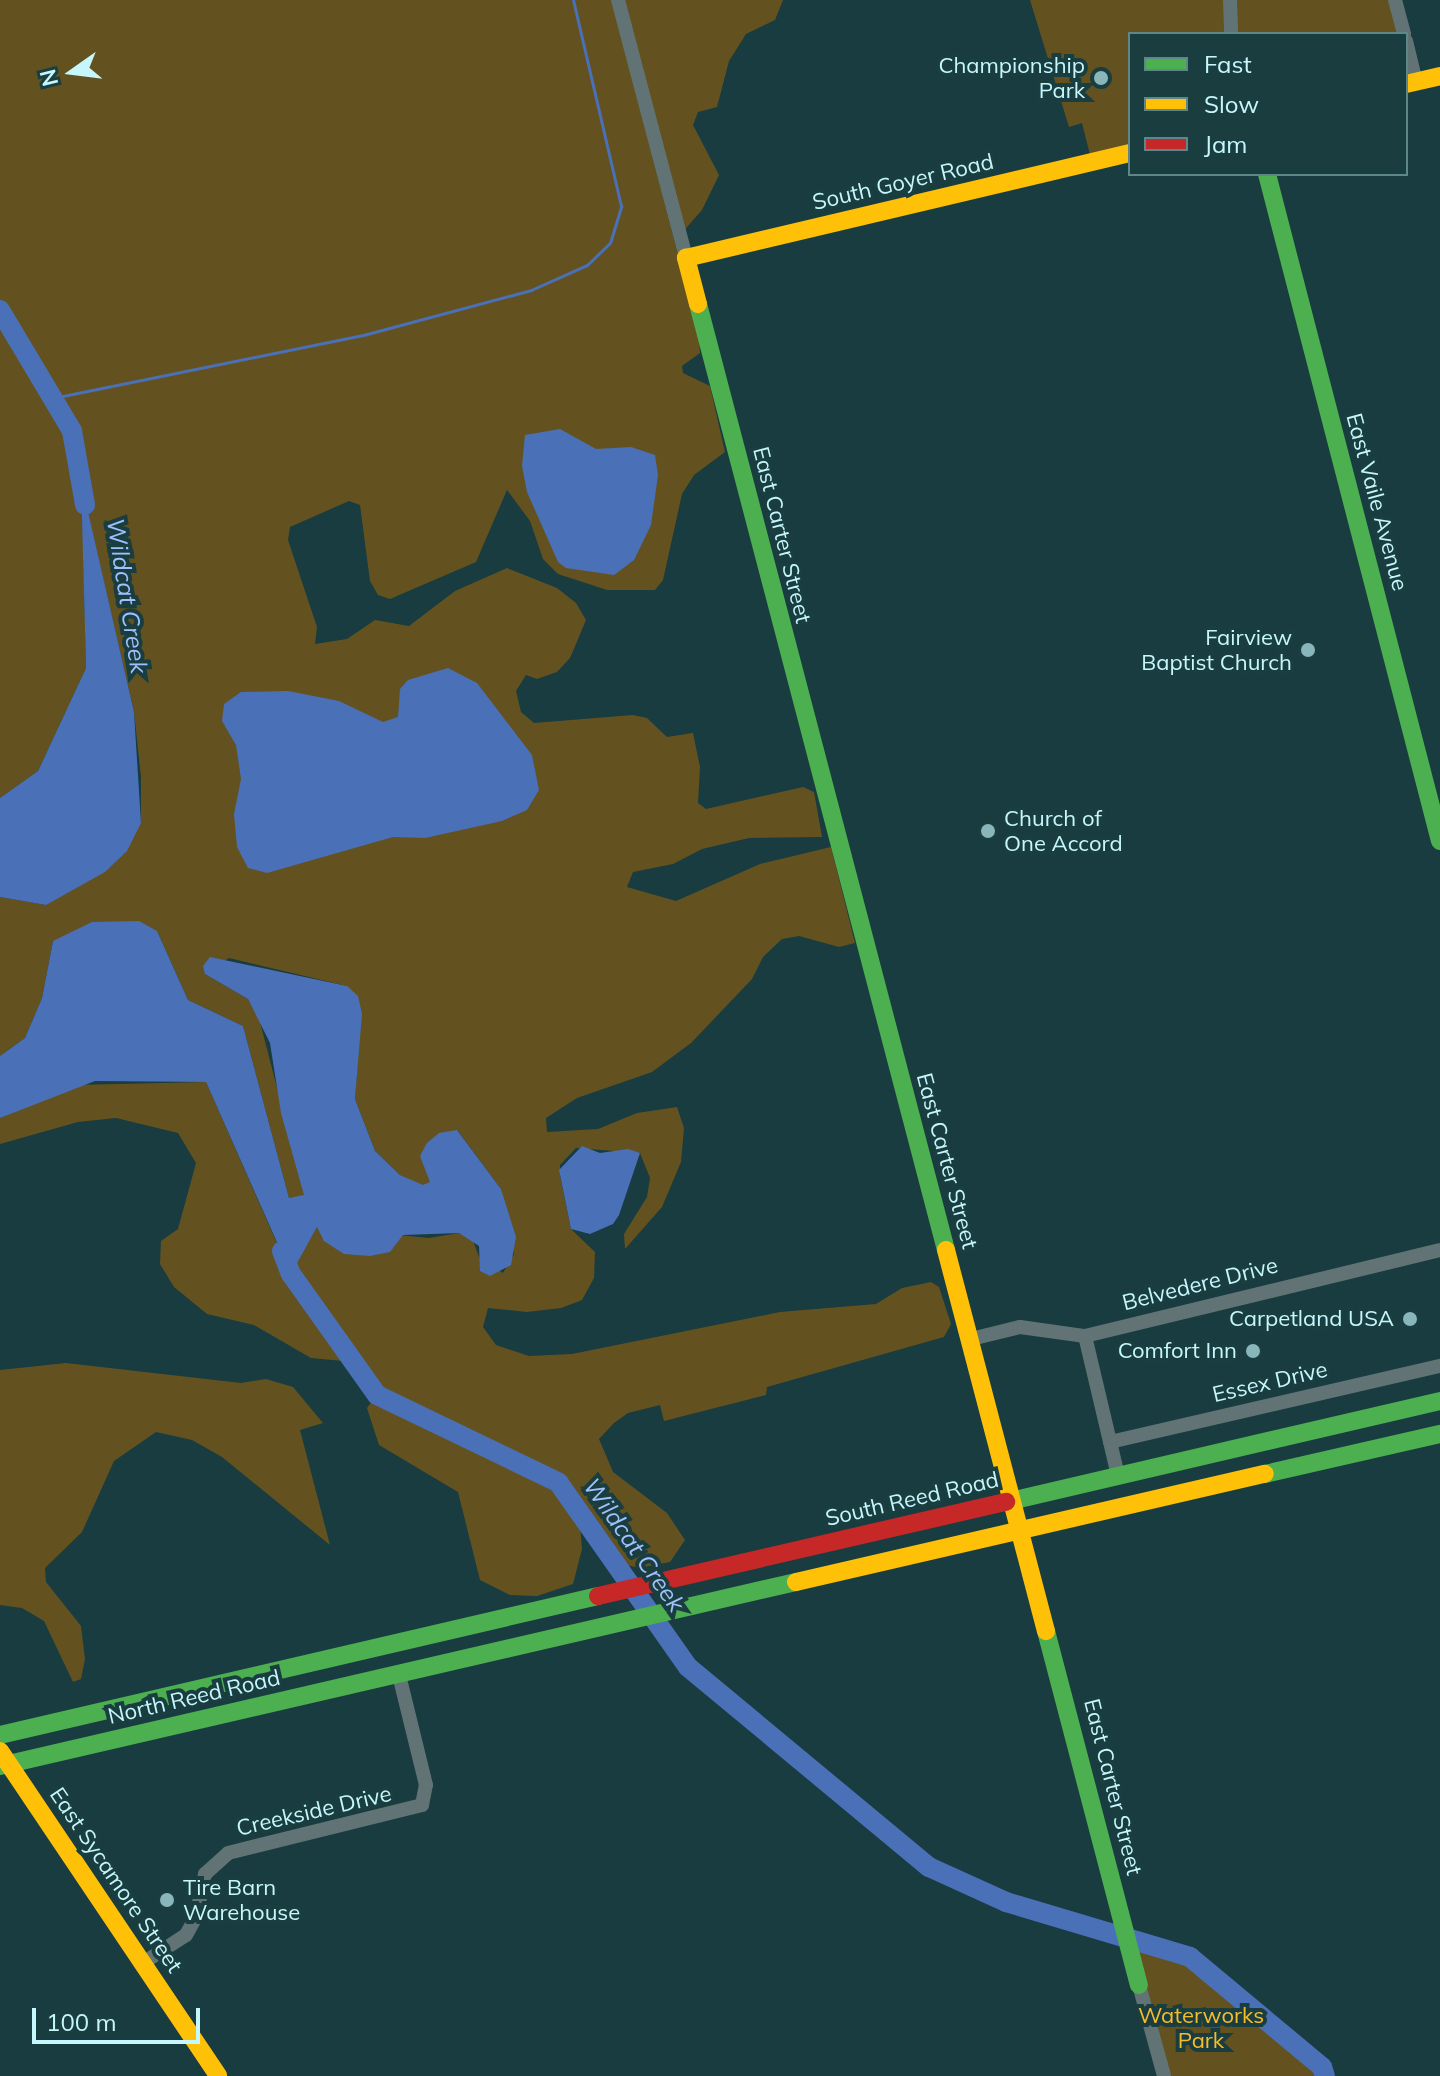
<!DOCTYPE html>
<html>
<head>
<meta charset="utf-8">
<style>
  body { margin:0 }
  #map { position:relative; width:1440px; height:2076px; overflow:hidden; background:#183c3f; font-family:Mulish,sans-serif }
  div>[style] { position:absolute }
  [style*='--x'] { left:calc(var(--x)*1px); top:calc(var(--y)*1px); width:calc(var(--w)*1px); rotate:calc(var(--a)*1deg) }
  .green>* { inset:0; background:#63521f }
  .water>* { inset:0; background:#4a70b8 }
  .stream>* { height:3px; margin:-1.5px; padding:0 1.5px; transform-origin:1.5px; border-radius:1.5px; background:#4a70b8 }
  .river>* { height:20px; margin:-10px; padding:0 10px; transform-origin:10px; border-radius:10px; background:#4a70b8 }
  .street>* { height:14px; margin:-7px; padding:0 7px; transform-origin:7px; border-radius:7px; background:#627375 }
  .fast>* { height:18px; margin:-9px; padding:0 9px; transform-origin:9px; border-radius:9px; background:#4caf50 }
  .slow>* { height:18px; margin:-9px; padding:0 9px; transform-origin:9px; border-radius:9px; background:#ffc107 }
  .jam>* { height:18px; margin:-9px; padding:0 9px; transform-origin:9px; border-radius:9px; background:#c62828 }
  .dots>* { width:22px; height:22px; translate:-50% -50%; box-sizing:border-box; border:4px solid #1a3d40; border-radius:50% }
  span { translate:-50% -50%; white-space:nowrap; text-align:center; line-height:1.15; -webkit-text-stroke:8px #1a3d40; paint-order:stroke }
  .poi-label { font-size:22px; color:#c5f7fc }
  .right { translate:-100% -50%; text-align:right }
  .left { translate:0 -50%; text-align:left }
  .street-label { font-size:22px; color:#c5f7fc }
  .park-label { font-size:22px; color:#f7bc2b }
  .water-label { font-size:24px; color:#a0c0fe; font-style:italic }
  .legend { position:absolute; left:1128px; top:32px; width:280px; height:144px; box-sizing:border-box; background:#1a3d40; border:2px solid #5e878b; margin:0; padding:10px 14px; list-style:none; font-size:24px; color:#c5f7fc }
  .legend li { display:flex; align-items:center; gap:16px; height:40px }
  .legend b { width:40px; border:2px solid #5e878b }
  .north { position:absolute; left:32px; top:32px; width:80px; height:80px; -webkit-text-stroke:6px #1a3d40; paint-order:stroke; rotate:256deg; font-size:22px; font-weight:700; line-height:32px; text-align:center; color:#c5f7fc }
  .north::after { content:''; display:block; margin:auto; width:28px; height:36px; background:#c5f7fc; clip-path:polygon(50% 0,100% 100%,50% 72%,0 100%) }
  .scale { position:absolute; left:32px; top:2008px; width:168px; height:36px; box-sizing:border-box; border:4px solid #c5f7fc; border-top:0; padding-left:10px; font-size:24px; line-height:28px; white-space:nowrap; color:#c5f7fc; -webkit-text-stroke:6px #1a3d40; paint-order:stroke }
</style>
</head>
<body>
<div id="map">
  <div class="green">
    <i style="clip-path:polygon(0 0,612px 0,699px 336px,700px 353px,682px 366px,683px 373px,710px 386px,725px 452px,694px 475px,682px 494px,663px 580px,655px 590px,607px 590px,558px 574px,543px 559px,530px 521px,507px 490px,476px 562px,390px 599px,378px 595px,370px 581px,360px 505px,349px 501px,290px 527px,288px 540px,317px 627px,315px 644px,347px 639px,375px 620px,409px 626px,455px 591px,507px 568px,557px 588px,576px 603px,586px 620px,570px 658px,557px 672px,537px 679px,526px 675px,516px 691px,521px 712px,534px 723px,633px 715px,647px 718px,667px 737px,693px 733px,700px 767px,698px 803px,706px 809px,803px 787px,814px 792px,822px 837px,749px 838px,702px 849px,673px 864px,633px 872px,627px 887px,676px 901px,760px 864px,831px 847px,855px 943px,839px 947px,799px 936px,782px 939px,763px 957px,752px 979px,691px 1043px,652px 1072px,577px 1098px,546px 1118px,547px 1132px,598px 1129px,637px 1113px,677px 1107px,684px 1128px,681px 1162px,662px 1207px,625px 1249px,624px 1234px,647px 1197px,650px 1178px,640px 1153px,576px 1148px,560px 1165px,560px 1176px,571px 1229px,595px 1252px,594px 1278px,582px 1300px,561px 1308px,527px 1312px,488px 1308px,483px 1327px,496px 1345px,529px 1356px,572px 1354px,780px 1312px,876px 1304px,902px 1288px,931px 1282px,939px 1287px,951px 1324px,944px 1337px,767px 1387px,766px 1395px,664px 1421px,660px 1405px,628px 1413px,614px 1423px,599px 1439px,613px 1472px,667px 1513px,685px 1540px,670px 1562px,639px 1568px,615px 1562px,579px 1513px,582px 1549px,573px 1584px,537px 1596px,510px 1595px,480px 1580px,458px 1492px,379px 1445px,367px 1408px,377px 1395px,354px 1362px,311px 1358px,254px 1325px,207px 1314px,174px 1287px,160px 1264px,161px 1241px,178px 1229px,196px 1163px,178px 1133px,116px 1118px,78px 1122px,0 1144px,0 1118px,73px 1085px,206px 1082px,290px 1273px,317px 1227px,429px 1238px,459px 1233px,472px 1238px,479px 1257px,503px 1273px,514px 1254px,501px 1189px,458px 1131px,431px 1183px,423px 1186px,400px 1175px,375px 1151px,355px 1099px,359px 1042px,347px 986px,229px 958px,205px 974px,248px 999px,260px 1022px,305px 1196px,289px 1198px,243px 1026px,188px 1000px,157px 931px,53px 941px,42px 998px,25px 1038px,0 1056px,0 897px,46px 905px,141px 823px,141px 777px,134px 712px,82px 487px,86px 668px,38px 771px,0 798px)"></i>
    <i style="clip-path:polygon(618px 0,783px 0,775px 20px,746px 34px,729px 61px,717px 107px,698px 112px,693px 125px,719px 175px,702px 210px,680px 235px)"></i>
    <i style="clip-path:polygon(1030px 0,1395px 0,1404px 34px,1130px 34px,1130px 154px,1092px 163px,1082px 123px,1069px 127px)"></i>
    <i style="clip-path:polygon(66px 1363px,241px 1383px,266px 1379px,293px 1387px,323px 1423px,300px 1430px,330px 1545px,222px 1457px,192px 1440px,156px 1432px,114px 1461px,82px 1532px,45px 1568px,46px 1582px,81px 1626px,85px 1659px,81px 1679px,73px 1682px,44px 1621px,22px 1608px,0 1605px,0 1370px)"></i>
    <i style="clip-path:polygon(1127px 1938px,1190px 1957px,1322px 2067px,1325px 2076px,1164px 2076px)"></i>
  </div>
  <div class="water">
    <i style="clip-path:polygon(560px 429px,596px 449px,631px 447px,655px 455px,658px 475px,651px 525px,634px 560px,614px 575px,566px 568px,558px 562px,527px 492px,522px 466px,525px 435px)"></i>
    <i style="clip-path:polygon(81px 481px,134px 712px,141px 823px,127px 851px,105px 872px,46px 905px,0 897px,0 798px,38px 771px,86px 668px)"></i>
    <i style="clip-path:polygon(448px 668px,477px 683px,532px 755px,539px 790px,527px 810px,502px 821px,425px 838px,393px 837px,267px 873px,248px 868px,237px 847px,234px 814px,241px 779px,236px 745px,222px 721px,224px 704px,241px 692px,288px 691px,339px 701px,383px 722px,398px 717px,400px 689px,408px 680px)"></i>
    <i style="clip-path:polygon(139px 921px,157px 931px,188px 1000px,243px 1026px,289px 1198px,304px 1195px,281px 1113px,270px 1043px,248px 999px,205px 974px,203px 966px,210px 957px,347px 986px,358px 996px,362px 1014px,355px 1099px,375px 1151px,400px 1175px,423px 1185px,430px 1182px,420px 1156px,427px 1143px,439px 1133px,457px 1130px,501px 1189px,516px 1237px,511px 1265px,490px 1276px,480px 1271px,479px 1246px,459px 1233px,403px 1235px,390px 1252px,370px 1256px,344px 1254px,324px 1241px,317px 1227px,291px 1274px,206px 1082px,95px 1081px,0 1118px,0 1056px,25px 1038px,42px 998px,53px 941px,92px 922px)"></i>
    <i style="clip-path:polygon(582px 1146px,600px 1153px,628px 1149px,640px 1153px,619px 1215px,613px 1224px,590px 1234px,571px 1229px,559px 1170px)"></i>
  </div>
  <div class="stream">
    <i style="--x:53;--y:398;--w:320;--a:-11.5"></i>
    <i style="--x:367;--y:334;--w:170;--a:-15"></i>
    <i style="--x:531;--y:290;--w:61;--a:-24.1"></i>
    <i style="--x:587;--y:265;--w:32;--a:-44"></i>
    <i style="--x:610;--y:243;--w:39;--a:-73"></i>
    <i style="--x:621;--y:206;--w:212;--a:-103.1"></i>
  </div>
  <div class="river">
    <i style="--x:0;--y:310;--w:141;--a:59.2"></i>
    <i style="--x:72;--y:431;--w:75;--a:80"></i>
    <i style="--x:282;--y:1251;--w:25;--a:69"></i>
    <i style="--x:291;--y:1274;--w:148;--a:54.6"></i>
    <i style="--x:377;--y:1395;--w:201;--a:25.7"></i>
    <i style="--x:558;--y:1482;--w:226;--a:54.9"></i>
    <i style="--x:688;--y:1667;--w:313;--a:39.7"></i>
    <i style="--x:929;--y:1867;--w:85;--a:24.4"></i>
    <i style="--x:1006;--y:1902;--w:192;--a:16.6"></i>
    <i style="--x:1190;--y:1957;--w:172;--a:39.8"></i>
    <i style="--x:1322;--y:2067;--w:9;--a:72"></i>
  </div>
  <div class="street">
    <i style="--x:618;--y:0;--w:267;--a:75.2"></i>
    <i style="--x:1230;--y:0;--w:34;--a:88"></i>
    <i style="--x:1395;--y:0;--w:35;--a:75"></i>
    <i style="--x:1406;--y:41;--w:42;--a:76.3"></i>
    <i style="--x:1085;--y:1336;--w:144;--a:76.7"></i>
    <i style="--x:971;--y:1339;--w:50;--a:-13.8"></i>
    <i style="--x:1020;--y:1327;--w:66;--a:7.9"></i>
    <i style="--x:1085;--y:1336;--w:365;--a:-13.6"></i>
    <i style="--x:1110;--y:1442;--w:339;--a:-13"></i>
    <i style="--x:143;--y:1963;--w:51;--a:-33.1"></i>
    <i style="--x:186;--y:1935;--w:21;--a:-61"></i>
    <i style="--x:196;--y:1917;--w:44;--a:-78.2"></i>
    <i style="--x:205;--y:1874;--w:31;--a:-42"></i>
    <i style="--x:228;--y:1853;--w:200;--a:-13.9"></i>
    <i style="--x:422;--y:1805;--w:20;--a:-79"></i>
    <i style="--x:426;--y:1785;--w:113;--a:-103.8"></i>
    <i style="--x:1139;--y:1985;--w:94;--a:74.6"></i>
  </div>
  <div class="fast">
    <i style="--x:1267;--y:174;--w:689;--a:75.46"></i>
    <i style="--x:698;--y:304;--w:978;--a:75.31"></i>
    <i style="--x:1265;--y:1474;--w:180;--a:-12.9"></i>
    <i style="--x:1006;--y:1502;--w:446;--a:-13.1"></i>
    <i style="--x:1046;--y:1631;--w:366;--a:75.3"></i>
    <i style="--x:0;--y:1735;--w:614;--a:-13.09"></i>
    <i style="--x:0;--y:1766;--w:817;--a:-13.02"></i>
  </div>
  <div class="slow">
    <i style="--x:1406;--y:84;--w:35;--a:-13"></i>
    <i style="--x:698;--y:304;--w:48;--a:-104.6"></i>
    <i style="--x:686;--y:258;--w:456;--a:-13.3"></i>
    <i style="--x:946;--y:1250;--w:394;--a:75.3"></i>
    <i style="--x:796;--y:1582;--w:481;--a:-13"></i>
    <i style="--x:0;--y:1751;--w:391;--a:56.1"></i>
  </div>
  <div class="jam">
    <i style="--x:598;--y:1596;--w:419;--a:-13"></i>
  </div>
  <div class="dots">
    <i style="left:1101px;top:78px;background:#88b6ba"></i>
    <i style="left:1308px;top:650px;background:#88b6ba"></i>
    <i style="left:988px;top:831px;background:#88b6ba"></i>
    <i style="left:1410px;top:1319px;background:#88b6ba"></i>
    <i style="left:1253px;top:1351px;background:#88b6ba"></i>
    <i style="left:167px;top:1900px;background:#88b6ba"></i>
  </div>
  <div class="poi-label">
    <span class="right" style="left:1085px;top:78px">Championship<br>Park</span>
    <span class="right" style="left:1292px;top:650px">Fairview<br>Baptist Church</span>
    <span class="left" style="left:1004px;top:831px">Church of<br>One Accord</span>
    <span class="right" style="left:1394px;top:1319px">Carpetland USA</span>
    <span class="right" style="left:1237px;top:1351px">Comfort Inn</span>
    <span class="left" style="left:183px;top:1900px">Tire Barn<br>Warehouse</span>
  </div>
  <div class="street-label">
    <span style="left:903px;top:182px;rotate:-13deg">South Goyer Road</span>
    <span style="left:1377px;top:502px;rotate:75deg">East Vaile Avenue</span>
    <span style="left:782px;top:535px;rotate:76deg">East Carter Street</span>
    <span style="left:947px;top:1161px;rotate:75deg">East Carter Street</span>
    <span style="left:1200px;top:1284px;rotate:-14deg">Belvedere Drive</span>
    <span style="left:1270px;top:1382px;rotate:-13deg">Essex Drive</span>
    <span style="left:912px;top:1499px;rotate:-13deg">South Reed Road</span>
    <span style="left:194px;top:1697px;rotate:-13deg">North Reed Road</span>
    <span style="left:1113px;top:1787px;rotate:76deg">East Carter Street</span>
    <span style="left:314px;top:1811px;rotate:-13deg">Creekside Drive</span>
    <span style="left:116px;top:1880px;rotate:56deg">East Sycamore Street</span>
  </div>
  <div class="park-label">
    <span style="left:1201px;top:2028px">Waterworks<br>Park</span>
  </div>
  <div class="water-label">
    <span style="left:127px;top:596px;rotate:81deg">Wildcat Creek</span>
    <span style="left:634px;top:1545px;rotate:55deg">Wildcat Creek</span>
  </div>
  <ul class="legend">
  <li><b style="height:10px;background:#4caf50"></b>Fast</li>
  <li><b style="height:10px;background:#ffc107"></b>Slow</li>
  <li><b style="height:10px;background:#c62828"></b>Jam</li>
  </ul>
  <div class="north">N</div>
  <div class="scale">100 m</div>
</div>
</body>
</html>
